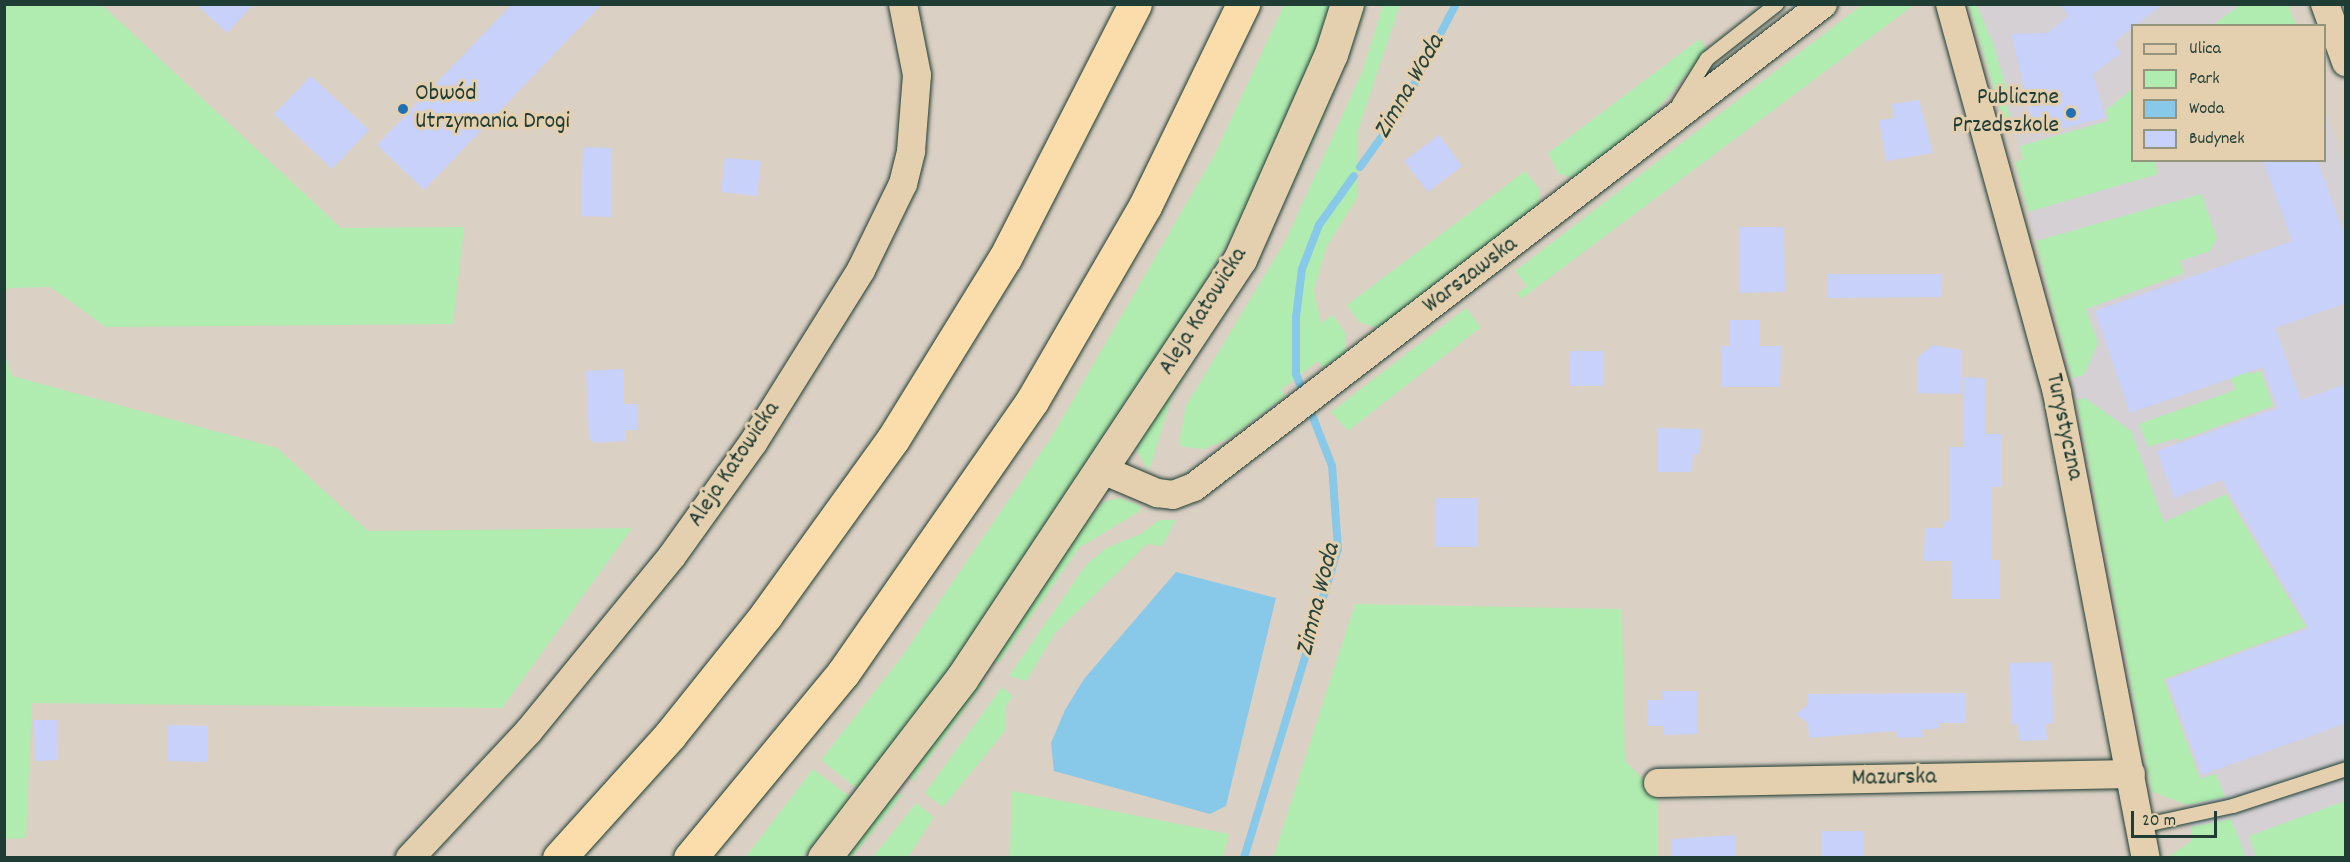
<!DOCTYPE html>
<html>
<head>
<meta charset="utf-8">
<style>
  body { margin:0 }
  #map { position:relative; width:2350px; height:862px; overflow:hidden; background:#dbd0c4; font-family:Dekko,sans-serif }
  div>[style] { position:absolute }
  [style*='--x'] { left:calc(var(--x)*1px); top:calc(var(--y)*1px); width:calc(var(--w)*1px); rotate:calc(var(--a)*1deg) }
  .built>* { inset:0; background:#d5d0d4 }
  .green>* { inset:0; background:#b0ebb0 }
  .water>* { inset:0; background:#88c9e9 }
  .stream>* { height:8px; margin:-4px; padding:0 4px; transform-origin:4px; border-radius:4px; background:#88c9e9 }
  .building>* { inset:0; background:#c7d1f9 }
  .roads { filter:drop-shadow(0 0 2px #1f3d34) drop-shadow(0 0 2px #1f3d34) }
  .lane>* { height:14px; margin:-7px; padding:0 7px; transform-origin:7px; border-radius:7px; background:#e4d0ae }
  .street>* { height:28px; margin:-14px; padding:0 14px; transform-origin:14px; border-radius:14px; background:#e4d0ae }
  .secondary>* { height:33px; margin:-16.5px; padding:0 16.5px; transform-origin:16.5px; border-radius:16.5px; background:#e4d0ae }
  .highway>* { height:33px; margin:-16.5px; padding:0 16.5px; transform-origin:16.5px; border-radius:16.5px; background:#fbddab }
  .dots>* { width:16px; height:16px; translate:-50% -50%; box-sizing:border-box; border:3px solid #e4d0ae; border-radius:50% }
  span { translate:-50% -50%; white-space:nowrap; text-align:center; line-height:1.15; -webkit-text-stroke:6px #e4d0ae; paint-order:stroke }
  .poi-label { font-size:24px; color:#1f3d34 }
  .left { translate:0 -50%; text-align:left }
  .right { translate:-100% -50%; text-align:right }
  .street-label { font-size:24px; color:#1f3d34 }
  .water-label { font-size:26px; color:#24443d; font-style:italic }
  .frame { position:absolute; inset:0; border:6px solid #1f3d34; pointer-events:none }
  .legend { position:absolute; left:2131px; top:24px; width:195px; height:138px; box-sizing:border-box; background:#e4d0ae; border:2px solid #95957d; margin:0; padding:8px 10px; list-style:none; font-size:18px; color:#1f3d34 }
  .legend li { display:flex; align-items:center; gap:12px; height:30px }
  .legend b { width:30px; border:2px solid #95957d }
  .scale { position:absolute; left:2131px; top:811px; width:86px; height:27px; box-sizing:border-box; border:3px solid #1f3d34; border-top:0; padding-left:8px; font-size:18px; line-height:21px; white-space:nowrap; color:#1f3d34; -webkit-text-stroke:4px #e4d0ae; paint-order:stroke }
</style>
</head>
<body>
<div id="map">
  <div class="built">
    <i style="clip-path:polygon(1977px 5px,2288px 5px,2296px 25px,2132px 26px,2132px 160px,2324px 160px,2325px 106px,2345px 167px,2345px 857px,2168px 857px,2192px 841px,2188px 805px,2152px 792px,2075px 389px,2015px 162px,2023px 159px,2006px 104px,2011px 102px)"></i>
  </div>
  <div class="green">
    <i style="clip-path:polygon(5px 4px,102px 5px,341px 228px,464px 227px,453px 324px,106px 327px,50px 287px,8px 288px,5px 294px)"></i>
    <i style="clip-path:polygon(1863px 4px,1914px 5px,1521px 299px,1517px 293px,1527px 286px,1515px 271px)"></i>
    <i style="clip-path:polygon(1284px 5px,1331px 5px,1305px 79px,1256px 194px,1169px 343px,962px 650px,861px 792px,821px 760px,901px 658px,1051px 438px,1215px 154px)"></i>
    <i style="clip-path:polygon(1362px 5px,1367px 5px,1317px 134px,1263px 247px,1172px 397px,1149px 471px,1137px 451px,1142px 435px)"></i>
    <i style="clip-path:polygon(1383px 5px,1400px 5px,1357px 133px,1357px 198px,1326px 248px,1314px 290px,1321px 323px,1333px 315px,1345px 333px,1345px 353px,1323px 368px,1318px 361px,1281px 390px,1286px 396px,1230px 438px,1204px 449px,1183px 447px,1179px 443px,1186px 406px,1287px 238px,1363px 70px)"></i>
    <i style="clip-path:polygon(1745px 5px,1700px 39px,1707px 50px,1646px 123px,1574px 178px,1559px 174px,1548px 153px)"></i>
    <i style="clip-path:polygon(1969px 5px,1977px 5px,1993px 44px,2011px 102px,2006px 104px,2012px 122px,2004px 122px)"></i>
    <i style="clip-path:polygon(2240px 5px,2288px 5px,2296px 25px,2213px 25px)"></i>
    <i style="clip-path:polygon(2132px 89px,2132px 160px,2155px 161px,2158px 174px,2028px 212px,2015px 162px,2023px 159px,2020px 146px,2108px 121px,2106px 110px)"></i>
    <i style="clip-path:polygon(1525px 171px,1539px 189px,1539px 206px,1379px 328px,1359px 322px,1347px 305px)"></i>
    <i style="clip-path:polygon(2201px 194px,2217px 238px,2210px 251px,2180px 261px,2184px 273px,2086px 309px,2098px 343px,2084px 375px,2072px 378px,2036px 241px)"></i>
    <i style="clip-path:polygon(1466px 308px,1481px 327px,1348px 431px,1331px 412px)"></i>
    <i style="clip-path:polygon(2243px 353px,2250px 374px,2261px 371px,2273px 406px,2178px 441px,2177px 438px,2148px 447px,2139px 424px,2235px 390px,2225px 360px)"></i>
    <i style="clip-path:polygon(5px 356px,12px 376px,277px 448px,368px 531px,632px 528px,502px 708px,32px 703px,26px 838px,5px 839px)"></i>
    <i style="clip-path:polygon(2085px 398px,2131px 431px,2164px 522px,2226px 494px,2306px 627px,2164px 679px,2200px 779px,2216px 774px,2225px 797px,2188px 805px,2152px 792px,2077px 400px)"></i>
    <i style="clip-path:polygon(1120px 498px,1141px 506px,1140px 511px,1079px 548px,997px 665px,996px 656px,1085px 521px,1104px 502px)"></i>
    <i style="clip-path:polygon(1159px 520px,1176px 520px,1162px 546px,1147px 544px,1055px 633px,1026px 681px,1009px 676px,1086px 565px,1106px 548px,1141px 534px)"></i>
    <i style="clip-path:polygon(1355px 604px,1622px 609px,1625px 761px,1658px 794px,1658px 857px,1273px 858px)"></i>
    <i style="clip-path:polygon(985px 681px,912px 782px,910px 773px,977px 684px)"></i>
    <i style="clip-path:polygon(1002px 687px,1013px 696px,1006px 706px,1005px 731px,943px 807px,925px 793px)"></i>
    <i style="clip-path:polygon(813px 769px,852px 798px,803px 857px,745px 858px)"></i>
    <i style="clip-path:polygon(1012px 791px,1229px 834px,1223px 857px,1010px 857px)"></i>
    <i style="clip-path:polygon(903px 794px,852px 857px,841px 858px,891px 796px)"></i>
    <i style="clip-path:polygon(2345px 801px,2345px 857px,2256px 857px,2249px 836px)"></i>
    <i style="clip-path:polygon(916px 803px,934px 817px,908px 857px,873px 857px)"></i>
    <i style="clip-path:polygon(2231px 819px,2246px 857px,2168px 857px,2192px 841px,2191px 827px)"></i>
  </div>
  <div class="water">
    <i style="clip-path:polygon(1176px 572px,1276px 598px,1226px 806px,1210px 814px,1054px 771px,1051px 743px,1065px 710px,1084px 679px)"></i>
  </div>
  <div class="stream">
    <i style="--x:1360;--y:167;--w:67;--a:-54.2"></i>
    <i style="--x:1399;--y:113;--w:123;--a:-62.4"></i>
    <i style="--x:1244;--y:858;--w:323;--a:-73.1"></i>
    <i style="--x:1338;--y:549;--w:83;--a:-94.1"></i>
    <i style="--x:1332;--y:466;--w:99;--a:-111.4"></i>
    <i style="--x:1296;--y:374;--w:57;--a:-90"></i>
    <i style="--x:1296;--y:317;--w:48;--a:-82.9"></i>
    <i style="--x:1302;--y:269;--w:47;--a:-68.9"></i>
    <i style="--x:1319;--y:225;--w:60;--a:-54.5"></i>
  </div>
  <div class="building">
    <i style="clip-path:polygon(196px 4px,254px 4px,227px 33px)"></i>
    <i style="clip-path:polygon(512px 4px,602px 4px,424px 190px,377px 145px)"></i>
    <i style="clip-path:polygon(2060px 4px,2163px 4px,2120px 37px,2114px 44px,2121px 53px,2093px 74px,2105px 118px,2036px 135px,2011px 34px,2048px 33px,2069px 16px)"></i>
    <i style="clip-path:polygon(311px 76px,369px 130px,332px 169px,274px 114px)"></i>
    <i style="clip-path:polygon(1919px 100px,1933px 153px,1886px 161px,1879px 120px,1894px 118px,1892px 104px)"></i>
    <i style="clip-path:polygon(1439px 135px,1462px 166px,1428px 192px,1404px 161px)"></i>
    <i style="clip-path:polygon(583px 147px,612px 148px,611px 217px,581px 216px)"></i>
    <i style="clip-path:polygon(725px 158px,761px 161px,757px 196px,721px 192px)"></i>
    <i style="clip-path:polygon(2263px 160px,2317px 160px,2346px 240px,2346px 303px,2275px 328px,2301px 400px,2346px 384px,2346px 723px,2202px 775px,2167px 680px,2309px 628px,2222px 480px,2174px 498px,2157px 451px,2278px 408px,2263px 367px,2130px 413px,2095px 311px,2292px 241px)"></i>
    <i style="clip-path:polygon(1739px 227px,1784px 227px,1785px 292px,1739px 293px)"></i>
    <i style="clip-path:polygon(1827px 274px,1941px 274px,1942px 297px,1827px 298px)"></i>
    <i style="clip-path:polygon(1730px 320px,1759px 320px,1759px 346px,1781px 346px,1780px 387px,1722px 387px,1722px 346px,1730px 346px)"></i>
    <i style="clip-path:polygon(1933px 345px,1962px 350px,1962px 394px,1917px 393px,1917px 358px)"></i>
    <i style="clip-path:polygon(1569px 351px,1603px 351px,1604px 386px,1570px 386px)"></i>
    <i style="clip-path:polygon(623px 369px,624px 404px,637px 404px,638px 430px,626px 430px,626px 441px,594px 443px,589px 438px,586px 371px)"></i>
    <i style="clip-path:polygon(1963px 377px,1986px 378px,1985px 434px,2002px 434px,2002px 487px,1992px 487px,1991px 560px,1999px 560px,1999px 599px,1951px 599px,1951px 561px,1924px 561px,1925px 528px,1944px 528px,1944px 521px,1949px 521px,1950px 447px,1963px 447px)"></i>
    <i style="clip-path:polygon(1658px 428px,1701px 429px,1700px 454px,1693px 454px,1692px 472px,1657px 472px)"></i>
    <i style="clip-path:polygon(1435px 498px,1478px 498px,1478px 547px,1435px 547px)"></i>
    <i style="clip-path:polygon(2052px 662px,2053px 723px,2046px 724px,2047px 740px,2019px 741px,2018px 724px,2011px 725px,2010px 663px)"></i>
    <i style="clip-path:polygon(1662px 691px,1697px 691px,1697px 734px,1663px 735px,1663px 726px,1647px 726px,1647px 700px,1663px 700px)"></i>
    <i style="clip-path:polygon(1965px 693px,1966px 723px,1940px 723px,1940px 728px,1922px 730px,1923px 737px,1897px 738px,1896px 731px,1809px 738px,1808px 723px,1796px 714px,1808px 705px,1808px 694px)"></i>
    <i style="clip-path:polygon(34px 720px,57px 720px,58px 760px,35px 761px)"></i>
    <i style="clip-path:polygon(168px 725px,208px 726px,207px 762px,168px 761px)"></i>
    <i style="clip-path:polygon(1822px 831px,1864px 831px,1864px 858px,1822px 858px)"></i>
    <i style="clip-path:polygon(1736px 835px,1736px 858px,1671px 858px,1671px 839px)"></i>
  </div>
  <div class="roads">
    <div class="lane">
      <i style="--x:1679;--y:104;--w:53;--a:-58.1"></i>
      <i style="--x:1707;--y:59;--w:89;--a:-38.2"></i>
      <i style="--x:2141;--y:826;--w:94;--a:-12.3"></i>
      <i style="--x:2233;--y:806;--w:119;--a:-18.1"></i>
    </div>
    <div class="street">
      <i style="--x:1950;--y:4;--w:403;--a:74.6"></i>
      <i style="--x:2057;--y:393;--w:473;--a:79.2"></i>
      <i style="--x:2325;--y:4;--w:62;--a:70.1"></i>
      <i style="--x:1103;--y:470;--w:59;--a:23.1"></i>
      <i style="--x:1157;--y:493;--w:16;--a:7"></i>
      <i style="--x:1173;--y:495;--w:22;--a:-21"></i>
      <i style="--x:1194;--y:487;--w:793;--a:-37.52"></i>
      <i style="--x:1658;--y:783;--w:473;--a:-1.1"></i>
      <i style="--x:410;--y:858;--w:173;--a:-46.9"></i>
      <i style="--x:528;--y:732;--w:227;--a:-50.7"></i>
      <i style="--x:672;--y:556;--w:139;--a:-54.4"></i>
      <i style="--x:753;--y:443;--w:204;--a:-58"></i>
      <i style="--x:861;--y:270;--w:96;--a:-64"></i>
      <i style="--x:903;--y:184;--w:34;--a:-76"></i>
      <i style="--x:911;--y:151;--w:76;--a:-85.5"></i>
      <i style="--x:917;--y:75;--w:72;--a:-101.2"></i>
    </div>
    <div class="secondary">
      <i style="--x:824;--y:858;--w:227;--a:-52.5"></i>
      <i style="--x:962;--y:678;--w:503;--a:-56.44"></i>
      <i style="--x:1240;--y:259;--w:224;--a:-66.1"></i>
      <i style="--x:1331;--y:54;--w:52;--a:-72.3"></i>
    </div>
    <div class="highway">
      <i style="--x:559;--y:858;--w:166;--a:-47.9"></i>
      <i style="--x:670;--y:735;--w:154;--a:-51.3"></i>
      <i style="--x:766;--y:615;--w:217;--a:-54.2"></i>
      <i style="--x:893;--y:439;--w:213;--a:-58.3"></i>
      <i style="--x:1005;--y:258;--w:285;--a:-62.9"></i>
      <i style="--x:690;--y:858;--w:240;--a:-50.4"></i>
      <i style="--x:843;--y:673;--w:331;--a:-55.2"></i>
      <i style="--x:1032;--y:401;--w:225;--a:-59.9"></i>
      <i style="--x:1145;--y:206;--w:225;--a:-64.1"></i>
    </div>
  </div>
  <div class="dots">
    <i style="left:403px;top:109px;background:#1f6fb2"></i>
    <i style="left:2071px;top:113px;background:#1f6fb2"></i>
  </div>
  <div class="poi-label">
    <span class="left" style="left:415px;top:109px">Obwód<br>Utrzymania Drogi</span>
    <span class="right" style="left:2059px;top:113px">Publiczne<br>Przedszkole</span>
  </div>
  <div class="street-label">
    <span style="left:1471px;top:276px;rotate:-37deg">Warszawska</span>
    <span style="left:1204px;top:312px;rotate:-58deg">Aleja Katowicka</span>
    <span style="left:2063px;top:427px;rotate:78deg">Turystyczna</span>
    <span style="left:735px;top:465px;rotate:-56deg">Aleja Katowicka</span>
    <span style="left:1894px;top:779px;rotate:-1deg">Mazurska</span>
  </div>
  <div class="water-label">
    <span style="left:1410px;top:87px;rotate:-60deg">Zimna Woda</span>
    <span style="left:1319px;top:600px;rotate:-76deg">Zimna Woda</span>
  </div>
  <div class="frame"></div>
  <ul class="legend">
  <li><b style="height:8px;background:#e4d0ae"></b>Ulica</li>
  <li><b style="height:16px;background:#b0ebb0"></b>Park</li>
  <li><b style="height:16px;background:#88c9e9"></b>Woda</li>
  <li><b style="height:16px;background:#c7d1f9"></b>Budynek</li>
  </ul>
  <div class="scale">20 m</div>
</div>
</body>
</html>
